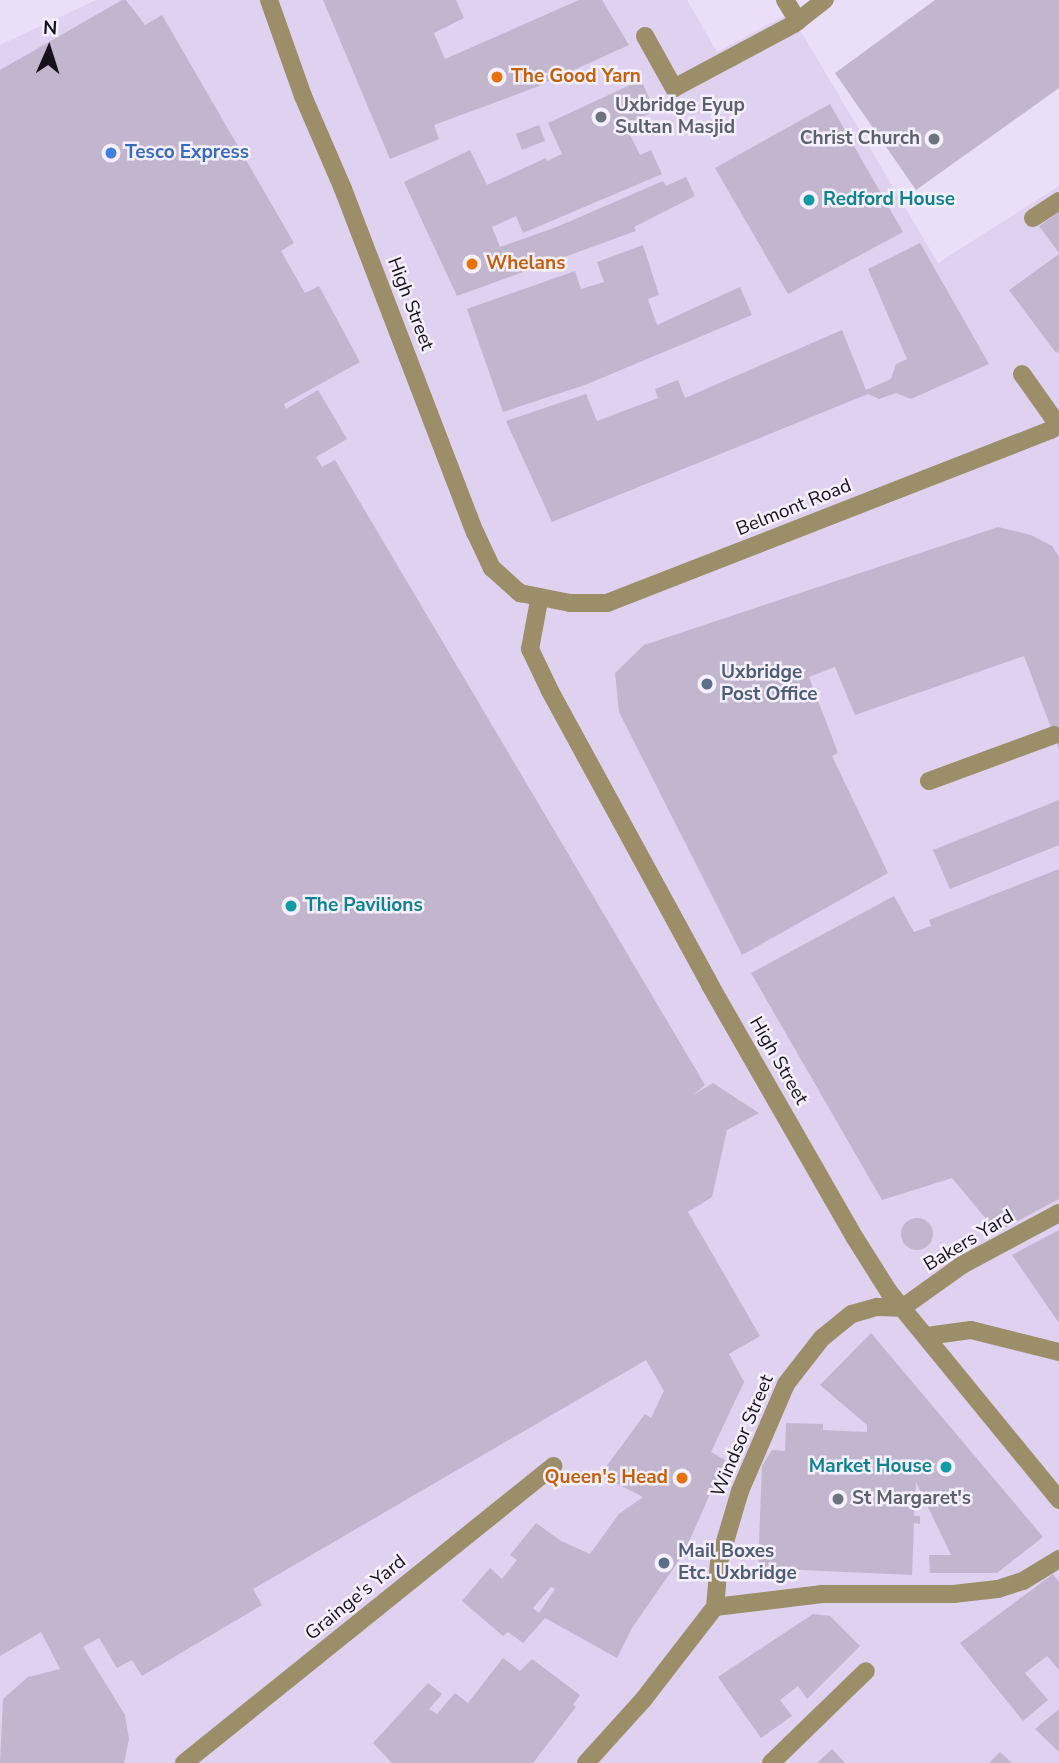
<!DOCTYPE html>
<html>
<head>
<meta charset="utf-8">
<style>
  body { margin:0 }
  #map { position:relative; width:1059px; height:1763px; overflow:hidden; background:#eadff8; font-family:"Nunito Sans",sans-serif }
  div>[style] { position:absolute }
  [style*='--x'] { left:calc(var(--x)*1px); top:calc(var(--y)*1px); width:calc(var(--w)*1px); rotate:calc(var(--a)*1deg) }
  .built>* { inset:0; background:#dfd1f0 }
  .building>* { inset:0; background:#c1b6ce }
  .round { border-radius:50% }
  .minor>* { height:18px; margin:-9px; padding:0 9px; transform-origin:9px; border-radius:9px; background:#9b8e68 }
  .dots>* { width:19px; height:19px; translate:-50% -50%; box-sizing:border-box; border:4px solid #f5effe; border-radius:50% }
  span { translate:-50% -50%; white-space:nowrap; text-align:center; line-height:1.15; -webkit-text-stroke:5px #f5effe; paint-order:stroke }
  .food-label { font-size:19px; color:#c56008; font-weight:700 }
  .left { translate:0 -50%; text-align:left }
  .right { translate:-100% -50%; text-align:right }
  .worship-label { font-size:19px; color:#5b616d; font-weight:700 }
  .shop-label { font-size:19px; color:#366cbe; font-weight:700 }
  .culture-label { font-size:19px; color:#0d838f; font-weight:700 }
  .street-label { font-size:19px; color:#16121b }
  .service-label { font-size:19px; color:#4e5e75; font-weight:700 }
  .north { position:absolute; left:14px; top:14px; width:70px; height:70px; -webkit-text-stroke:5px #f5effe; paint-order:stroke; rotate:3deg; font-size:19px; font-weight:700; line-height:28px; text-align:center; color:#16121b }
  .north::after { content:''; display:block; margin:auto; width:24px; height:32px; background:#16121b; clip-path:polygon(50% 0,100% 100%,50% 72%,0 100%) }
</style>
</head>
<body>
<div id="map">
  <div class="built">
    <i style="clip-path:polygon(96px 0,687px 0,717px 52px,790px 13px,938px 263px,1059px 186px,1059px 1763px,0 1763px,0 45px)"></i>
  </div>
  <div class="building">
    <i style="clip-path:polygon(evenodd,122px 0,126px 0,145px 25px,162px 15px,294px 243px,281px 251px,290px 267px,305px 293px,319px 286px,360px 362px,284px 404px,286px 409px,318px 390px,347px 439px,316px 457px,322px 467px,335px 460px,705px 1085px,693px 1095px,713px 1083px,759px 1113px,727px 1130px,712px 1197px,688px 1212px,760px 1336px,729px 1354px,744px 1382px,711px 1452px,725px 1460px,684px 1553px,632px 1628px,617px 1658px,545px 1618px,523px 1643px,508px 1632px,503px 1636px,462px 1601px,490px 1568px,502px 1579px,517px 1560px,510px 1555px,536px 1523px,561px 1541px,590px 1554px,619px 1514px,643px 1497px,600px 1475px,645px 1414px,651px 1418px,664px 1391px,646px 1360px,253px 1589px,262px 1605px,142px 1676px,132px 1660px,117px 1668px,99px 1638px,83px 1647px,125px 1715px,129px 1739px,124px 1763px,0 1763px,3px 1699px,28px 1677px,60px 1669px,41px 1632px,0 1656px,0 70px,122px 0,551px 1587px,555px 1589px,539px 1613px,533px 1608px,551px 1587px)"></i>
    <i style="clip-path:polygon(323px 0,456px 0,464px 18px,434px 33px,445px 59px,579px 0,602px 0,629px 45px,534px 88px,434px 125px,439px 139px,390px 159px)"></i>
    <i style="clip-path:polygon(935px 0,1059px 0,1059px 88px,916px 190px,835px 73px)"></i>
    <i style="clip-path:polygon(641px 80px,655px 111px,625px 125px,640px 155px,651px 150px,662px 174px,523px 233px,516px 216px,492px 227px,500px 247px,559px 226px,663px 181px,666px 186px,686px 177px,695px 196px,634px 227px,636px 231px,457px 296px,404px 182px,470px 150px,487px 185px,546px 158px,547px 161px,562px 154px,548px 123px)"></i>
    <i style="clip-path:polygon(830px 104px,903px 232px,788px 294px,715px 168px)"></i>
    <i style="clip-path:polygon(539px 125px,545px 141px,522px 150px,516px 134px)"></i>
    <i style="clip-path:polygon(1059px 212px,1059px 253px,1039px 226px)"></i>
    <i style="clip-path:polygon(920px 243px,989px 364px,911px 399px,896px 393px,879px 399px,868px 394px,552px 522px,506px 421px,586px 394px,597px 421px,658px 398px,655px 389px,678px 380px,685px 398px,842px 330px,866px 390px,891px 379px,896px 364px,907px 359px,868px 269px)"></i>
    <i style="clip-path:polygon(643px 245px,659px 295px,648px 299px,657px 325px,740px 287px,752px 315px,585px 385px,503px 412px,467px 309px,575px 271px,581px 289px,604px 282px,597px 262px)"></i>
    <i style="clip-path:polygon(1059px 254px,1059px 351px,1056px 353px,1009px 290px)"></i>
    <i style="clip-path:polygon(998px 527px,1031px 535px,1052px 546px,1059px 557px,1059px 749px,1024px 656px,855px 715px,835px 667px,809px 677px,838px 753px,832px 756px,888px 873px,742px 955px,619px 712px,615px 673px,644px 645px)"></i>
    <i style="clip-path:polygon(1059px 800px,1059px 845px,950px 889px,933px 850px)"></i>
    <i style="clip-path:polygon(1059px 869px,1059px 1199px,997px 1232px,952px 1178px,882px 1200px,751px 973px,894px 896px,914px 932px,931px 926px,929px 920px)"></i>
    <i class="round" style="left:901px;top:1218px;width:32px;height:32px"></i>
    <i style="clip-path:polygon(1059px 1230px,1059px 1323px,1012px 1255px)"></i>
    <i style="clip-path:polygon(871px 1333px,1043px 1537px,997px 1573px,930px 1573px,929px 1555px,951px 1555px,916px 1482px,914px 1516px,920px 1516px,920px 1524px,914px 1523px,912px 1575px,758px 1568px,762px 1466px,772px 1450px,785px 1451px,786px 1423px,823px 1424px,823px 1430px,867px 1432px,867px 1425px,820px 1385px)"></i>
    <i style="clip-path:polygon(1053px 1574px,1059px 1582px,1059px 1670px,1047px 1656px,1025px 1673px,1048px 1700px,1023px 1721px,960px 1643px)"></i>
    <i style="clip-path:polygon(813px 1614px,830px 1616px,860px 1646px,807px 1699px,798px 1686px,780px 1700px,792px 1716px,761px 1738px,718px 1677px)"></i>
    <i style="clip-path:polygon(503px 1658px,520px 1671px,532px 1659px,580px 1695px,573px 1705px,576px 1707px,533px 1763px,392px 1763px,373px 1743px,428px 1683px,442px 1694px,429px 1709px,437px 1714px,455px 1693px,468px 1703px)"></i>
    <i style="clip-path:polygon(1059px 1709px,1059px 1752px,1035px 1729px)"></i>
    <i style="clip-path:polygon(832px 1749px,845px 1763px,817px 1763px)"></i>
    <i style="clip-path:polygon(1000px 1752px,1012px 1763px,989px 1763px)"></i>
  </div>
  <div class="minor">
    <i style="--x:269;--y:0;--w:102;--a:70.5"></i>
    <i style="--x:303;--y:96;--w:101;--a:66.7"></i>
    <i style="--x:343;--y:189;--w:368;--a:69"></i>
    <i style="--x:475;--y:532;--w:40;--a:65"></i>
    <i style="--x:492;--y:568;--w:38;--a:42"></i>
    <i style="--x:520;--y:593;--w:51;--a:11.3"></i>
    <i style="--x:570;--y:603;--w:37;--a:0"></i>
    <i style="--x:607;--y:603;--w:477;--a:-21.3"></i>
    <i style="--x:1051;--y:430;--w:10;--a:-37"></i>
    <i style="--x:785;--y:0;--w:25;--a:58"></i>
    <i style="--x:645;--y:36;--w:60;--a:60.9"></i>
    <i style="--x:674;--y:88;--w:136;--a:-28.1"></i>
    <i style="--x:794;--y:24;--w:39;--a:-38"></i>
    <i style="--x:1033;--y:218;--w:31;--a:-33"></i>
    <i style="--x:1022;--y:374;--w:62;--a:54.8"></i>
    <i style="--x:538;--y:606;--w:44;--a:100.5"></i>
    <i style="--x:530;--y:649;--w:47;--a:64.5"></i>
    <i style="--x:550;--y:691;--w:335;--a:61.4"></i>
    <i style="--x:710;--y:985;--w:292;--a:60.2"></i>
    <i style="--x:855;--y:1238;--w:64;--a:57.8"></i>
    <i style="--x:889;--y:1292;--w:269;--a:50.7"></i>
    <i style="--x:929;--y:781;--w:133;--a:-20.2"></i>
    <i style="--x:902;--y:1308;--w:74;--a:-35.6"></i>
    <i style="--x:962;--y:1265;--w:110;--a:-28.2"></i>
    <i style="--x:927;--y:1336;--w:44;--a:-7.8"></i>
    <i style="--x:971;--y:1330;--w:91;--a:14"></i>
    <i style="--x:715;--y:1607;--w:108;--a:-6.9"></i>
    <i style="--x:822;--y:1594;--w:131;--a:0"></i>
    <i style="--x:953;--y:1594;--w:45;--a:-6.3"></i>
    <i style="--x:998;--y:1589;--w:26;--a:-18"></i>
    <i style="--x:1023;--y:1581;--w:42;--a:-31.4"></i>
    <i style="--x:184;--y:1763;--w:474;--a:-38.8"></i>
    <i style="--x:586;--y:1763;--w:85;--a:-47.9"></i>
    <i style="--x:643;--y:1700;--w:118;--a:-52.3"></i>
    <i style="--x:715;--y:1607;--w:45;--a:-84.9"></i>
    <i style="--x:719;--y:1562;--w:74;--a:-73.5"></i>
    <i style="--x:740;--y:1491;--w:116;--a:-66.7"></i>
    <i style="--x:786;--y:1384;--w:58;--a:-52"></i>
    <i style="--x:822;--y:1338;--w:38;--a:-39"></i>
    <i style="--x:852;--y:1314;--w:26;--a:-16"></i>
    <i style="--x:877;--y:1307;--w:25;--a:2"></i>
    <i style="--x:771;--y:1763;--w:132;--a:-44.1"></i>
  </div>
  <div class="dots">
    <i style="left:497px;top:77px;background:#e8710a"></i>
    <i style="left:601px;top:117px;background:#6b7280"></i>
    <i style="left:934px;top:139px;background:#6b7280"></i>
    <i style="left:111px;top:153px;background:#3f7fe0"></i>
    <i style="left:809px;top:200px;background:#0f9aa8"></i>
    <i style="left:472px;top:264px;background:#e8710a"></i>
    <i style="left:707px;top:684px;background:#5c6f8a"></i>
    <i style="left:291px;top:906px;background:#0f9aa8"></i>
    <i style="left:946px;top:1467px;background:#0f9aa8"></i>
    <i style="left:682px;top:1478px;background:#e8710a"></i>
    <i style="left:838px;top:1499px;background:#6b7280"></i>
    <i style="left:664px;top:1563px;background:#5c6f8a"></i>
  </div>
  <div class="food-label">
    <span class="left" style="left:511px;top:77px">The Good Yarn</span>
    <span class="left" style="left:486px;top:264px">Whelans</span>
    <span class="right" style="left:668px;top:1478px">Queen's Head</span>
  </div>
  <div class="worship-label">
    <span class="left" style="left:615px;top:117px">Uxbridge Eyup<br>Sultan Masjid</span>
    <span class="right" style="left:920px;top:139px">Christ Church</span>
    <span class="left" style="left:852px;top:1499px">St Margaret's</span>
  </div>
  <div class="shop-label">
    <span class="left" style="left:125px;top:153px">Tesco Express</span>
  </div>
  <div class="culture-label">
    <span class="left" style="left:823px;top:200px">Redford House</span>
    <span class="left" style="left:305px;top:906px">The Pavilions</span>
    <span class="right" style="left:932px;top:1467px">Market House</span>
  </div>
  <div class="street-label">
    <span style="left:410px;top:304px;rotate:69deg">High Street</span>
    <span style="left:794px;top:508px;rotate:-22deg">Belmont Road</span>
    <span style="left:778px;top:1061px;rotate:60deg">High Street</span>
    <span style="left:969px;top:1241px;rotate:-31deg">Bakers Yard</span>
    <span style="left:743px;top:1436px;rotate:-67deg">Windsor Street</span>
    <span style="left:356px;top:1598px;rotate:-39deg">Grainge's Yard</span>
  </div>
  <div class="service-label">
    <span class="left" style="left:721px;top:684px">Uxbridge<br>Post Office</span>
    <span class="left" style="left:678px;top:1563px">Mail Boxes<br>Etc. Uxbridge</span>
  </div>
  <div class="north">N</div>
</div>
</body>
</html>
